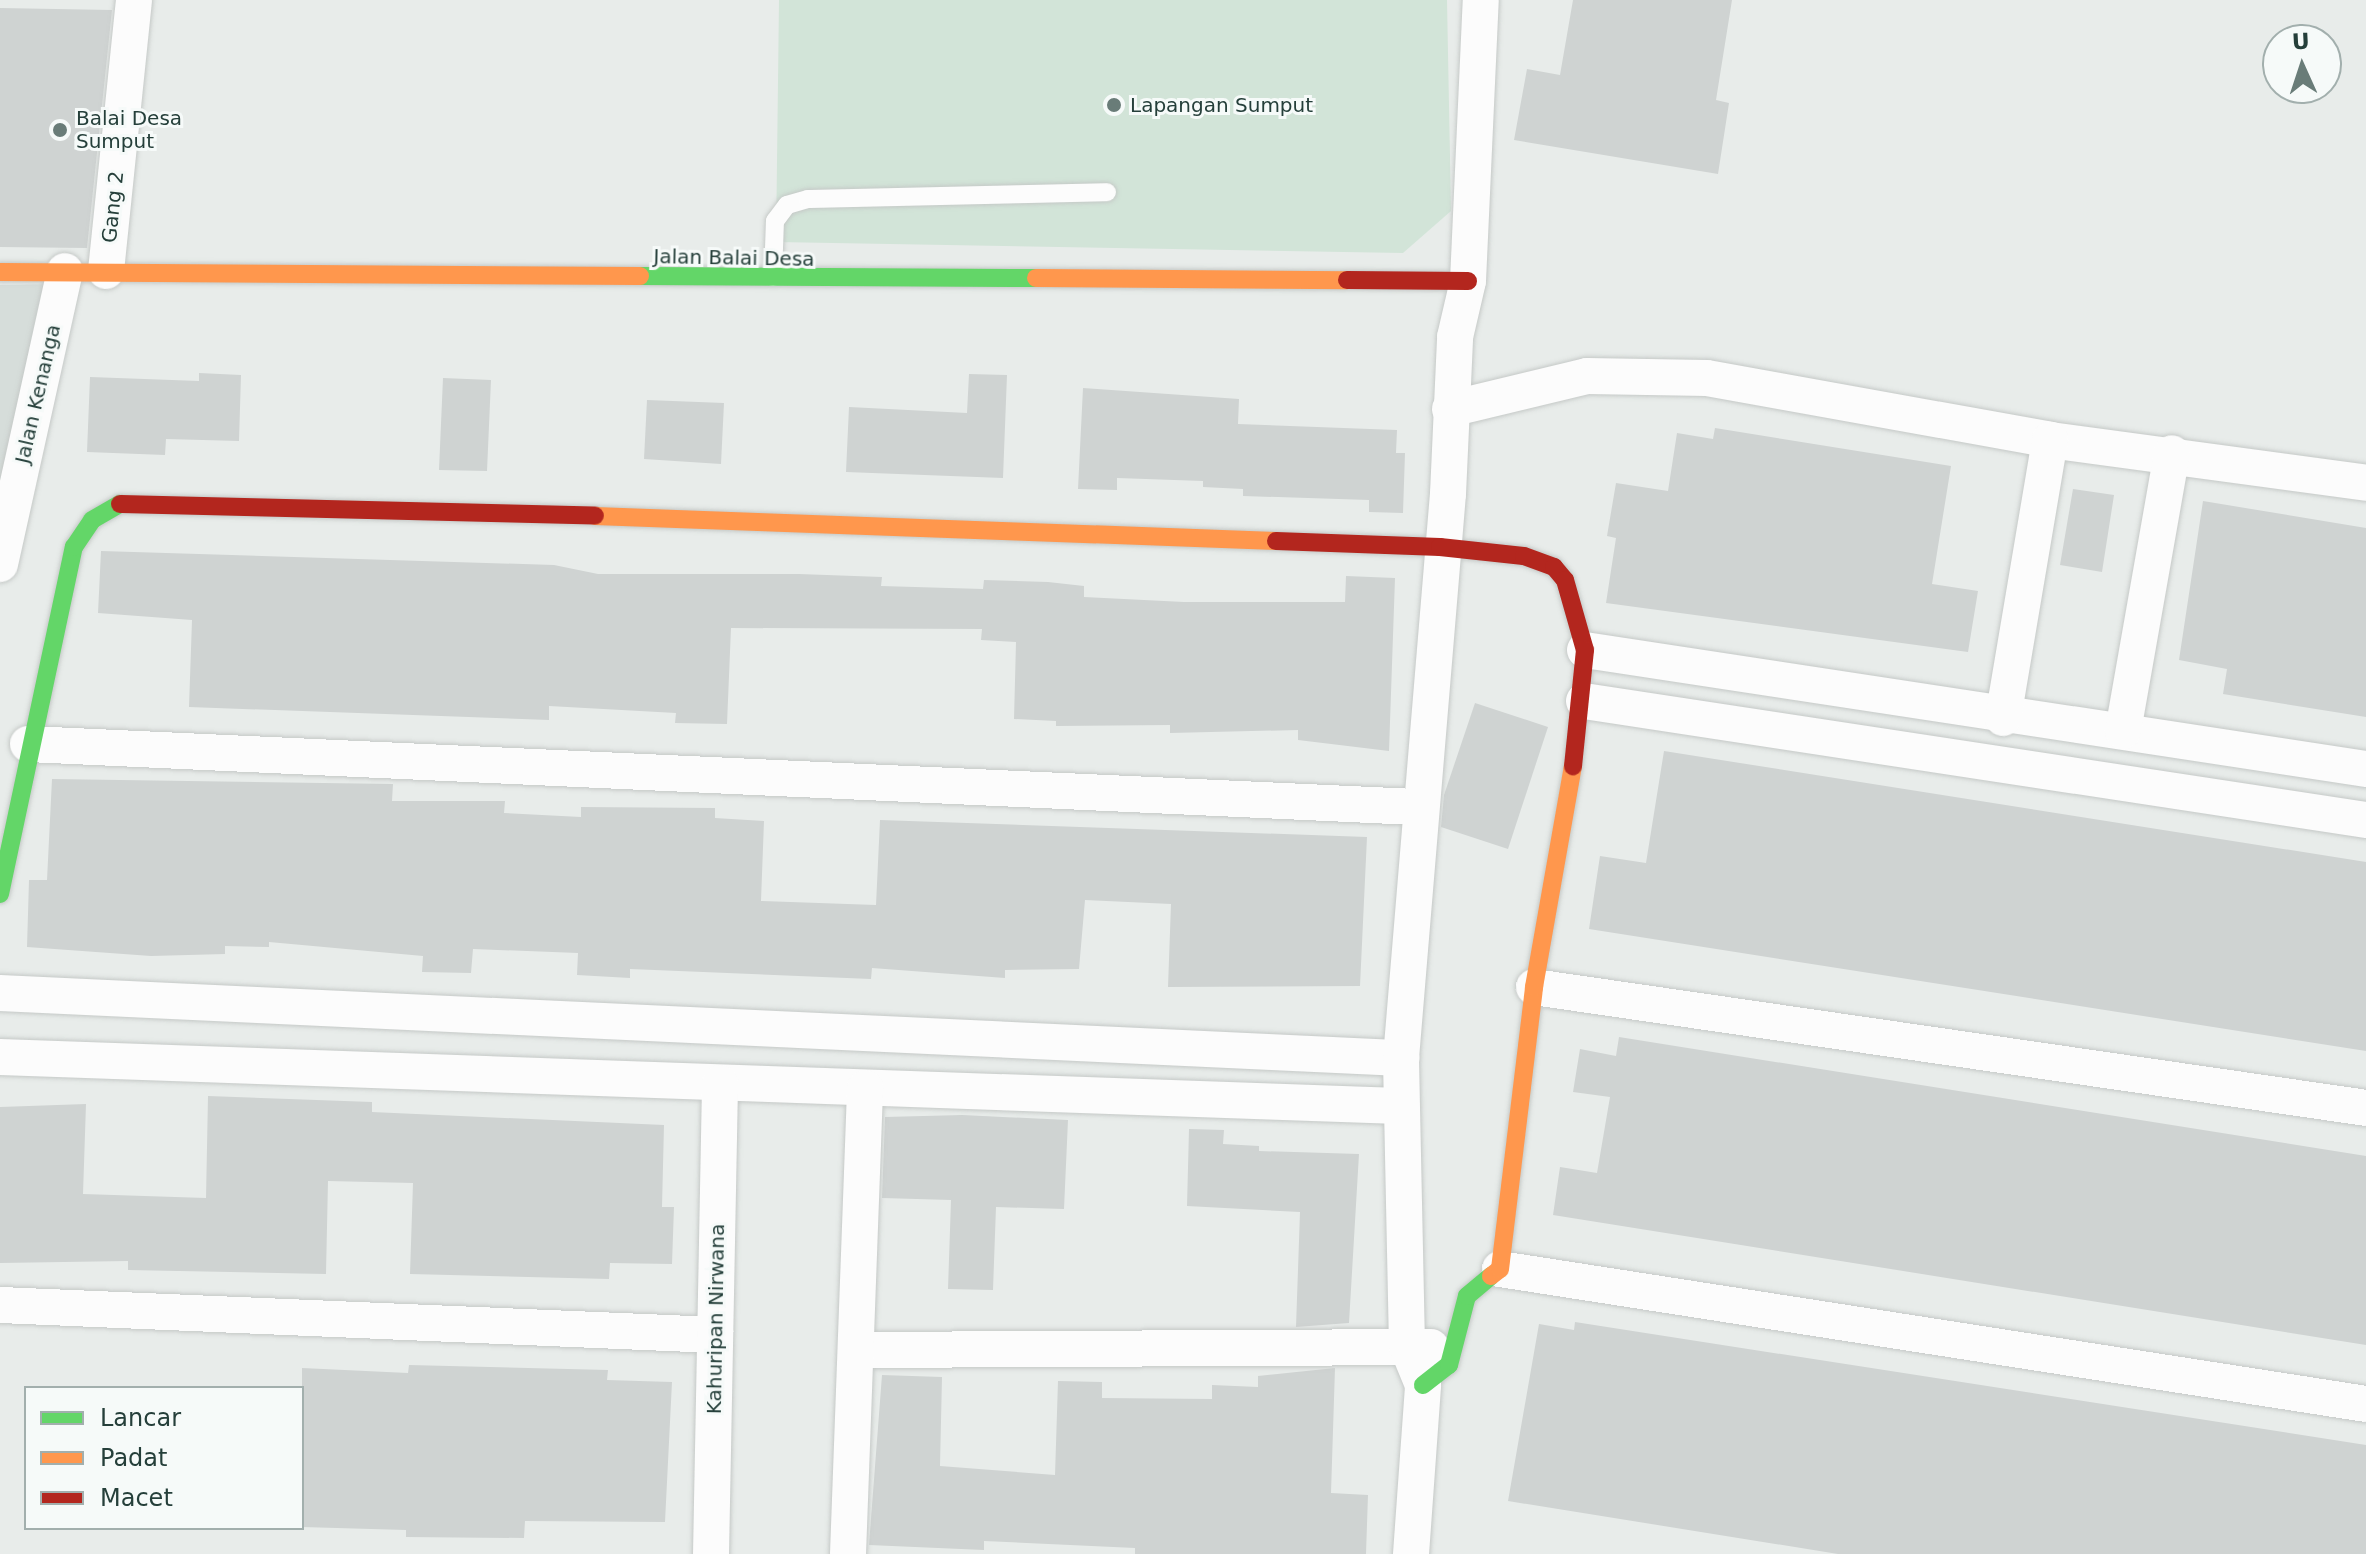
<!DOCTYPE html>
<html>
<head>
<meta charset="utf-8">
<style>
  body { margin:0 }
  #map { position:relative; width:2366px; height:1554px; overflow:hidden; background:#e8ecea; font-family:"DejaVu Sans",sans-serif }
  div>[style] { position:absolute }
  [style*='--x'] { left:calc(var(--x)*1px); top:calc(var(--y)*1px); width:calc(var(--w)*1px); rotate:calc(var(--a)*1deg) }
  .built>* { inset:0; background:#d6ddda }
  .green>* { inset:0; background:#d2e4d8 }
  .building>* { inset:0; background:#cfd3d2 }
  .roads { filter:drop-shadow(0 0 2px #c5c9c7) drop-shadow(0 0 2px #c5c9c7) }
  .lane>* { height:18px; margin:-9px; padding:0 9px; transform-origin:9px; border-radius:9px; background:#fcfcfc }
  .street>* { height:36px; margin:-18px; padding:0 18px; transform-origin:18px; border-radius:18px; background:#fcfcfc }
  .fast>* { height:18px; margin:-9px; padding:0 9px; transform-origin:9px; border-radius:9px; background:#63d668 }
  .slow>* { height:18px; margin:-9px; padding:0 9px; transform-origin:9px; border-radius:9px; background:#ff974d }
  .jam>* { height:18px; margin:-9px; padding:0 9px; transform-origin:9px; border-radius:9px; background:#b3261e }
  .dots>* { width:22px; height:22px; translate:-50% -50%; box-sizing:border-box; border:4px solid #f6faf9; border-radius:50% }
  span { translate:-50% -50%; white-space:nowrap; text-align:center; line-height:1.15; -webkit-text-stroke:6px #f6faf9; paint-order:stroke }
  .poi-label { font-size:20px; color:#253f3a }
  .left { translate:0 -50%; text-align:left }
  .street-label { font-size:20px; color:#253f3a }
  .legend { position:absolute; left:24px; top:1386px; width:280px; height:144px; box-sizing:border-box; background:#f6faf9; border:2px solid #a2afad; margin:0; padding:10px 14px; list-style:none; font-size:24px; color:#253f3a }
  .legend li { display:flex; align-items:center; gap:16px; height:40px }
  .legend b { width:40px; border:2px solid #a2afad }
  .north { position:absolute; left:2262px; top:24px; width:80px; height:80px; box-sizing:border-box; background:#f6faf9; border:2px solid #a2afad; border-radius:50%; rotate:357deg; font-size:22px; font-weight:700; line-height:32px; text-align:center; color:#253f3a }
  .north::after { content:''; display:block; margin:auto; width:28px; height:36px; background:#697c78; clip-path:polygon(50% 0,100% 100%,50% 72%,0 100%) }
</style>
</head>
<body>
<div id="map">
  <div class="built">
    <i style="clip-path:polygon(62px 284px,0 536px,0 285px)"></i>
  </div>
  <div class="green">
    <i style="clip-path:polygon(779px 0,1447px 0,1451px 211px,1403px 253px,776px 242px)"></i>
  </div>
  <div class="building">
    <i style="clip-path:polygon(1573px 0,1732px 0,1716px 100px,1729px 103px,1718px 174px,1514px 140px,1527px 69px,1560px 75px)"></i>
    <i style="clip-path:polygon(0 8px,112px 10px,87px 248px,0 247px)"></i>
    <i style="clip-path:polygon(199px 373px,241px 375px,239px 441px,166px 439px,165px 455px,87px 452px,90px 377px,199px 381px)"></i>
    <i style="clip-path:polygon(969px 374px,1007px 375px,1003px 478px,846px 472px,849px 407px,967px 413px)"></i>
    <i style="clip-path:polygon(443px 378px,491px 380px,487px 471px,439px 470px)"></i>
    <i style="clip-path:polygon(1083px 388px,1239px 399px,1238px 424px,1397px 430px,1396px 453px,1405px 453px,1403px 513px,1369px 512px,1369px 500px,1243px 496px,1243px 489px,1203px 487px,1203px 481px,1117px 478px,1117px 490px,1078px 489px)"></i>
    <i style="clip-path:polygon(647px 400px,724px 403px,721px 464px,644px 459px)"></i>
    <i style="clip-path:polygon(1715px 428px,1951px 466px,1932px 584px,1978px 591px,1968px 652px,1606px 603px,1616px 538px,1607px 536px,1616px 483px,1668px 491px,1677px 433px,1713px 439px)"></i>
    <i style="clip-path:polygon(2073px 489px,2114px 495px,2102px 572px,2060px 565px)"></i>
    <i style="clip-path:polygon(2203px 501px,2366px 528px,2366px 717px,2223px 694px,2227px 669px,2179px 660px)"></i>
    <i style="clip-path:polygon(101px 551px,554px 565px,598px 574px,799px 574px,882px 577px,881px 586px,983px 589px,984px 580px,1048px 582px,1084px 586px,1084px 597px,1184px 602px,1345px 602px,1346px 576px,1395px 578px,1389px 751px,1298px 740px,1298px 730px,1170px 733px,1170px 725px,1056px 726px,1056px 721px,1014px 719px,1016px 642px,981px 640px,982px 629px,731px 628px,727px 724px,675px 723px,676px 713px,549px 706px,549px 720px,189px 707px,192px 620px,98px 613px)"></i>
    <i style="clip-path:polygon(1475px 703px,1548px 727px,1508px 849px,1441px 827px,1444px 795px)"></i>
    <i style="clip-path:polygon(1664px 751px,2366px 862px,2366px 1051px,1589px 929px,1600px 856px,1646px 863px)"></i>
    <i style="clip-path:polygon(52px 779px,393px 784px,392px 801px,505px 801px,504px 813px,581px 817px,581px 807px,715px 808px,715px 818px,764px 821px,761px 901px,876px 905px,880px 820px,1367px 837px,1360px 986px,1168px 987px,1171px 904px,1085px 900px,1079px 969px,1005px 970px,1005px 978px,872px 968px,871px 979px,630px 969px,630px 978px,577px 975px,578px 953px,473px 949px,471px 973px,422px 972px,423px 956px,269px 942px,269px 947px,225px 946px,225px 954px,151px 956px,27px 947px,29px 880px,47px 880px)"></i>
    <i style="clip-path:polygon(1619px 1037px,2366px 1156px,2366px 1345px,1553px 1215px,1560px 1167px,1597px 1173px,1610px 1097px,1573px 1092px,1580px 1049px,1616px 1056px)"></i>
    <i style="clip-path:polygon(208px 1096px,372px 1102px,372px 1112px,664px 1125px,662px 1207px,674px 1207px,672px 1264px,610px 1263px,609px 1279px,410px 1274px,413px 1183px,328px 1181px,326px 1274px,128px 1270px,128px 1261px,0 1263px,0 1107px,86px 1104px,83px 1194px,206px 1198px)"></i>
    <i style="clip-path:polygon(962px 1115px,1068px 1120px,1064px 1209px,996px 1207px,993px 1290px,948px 1289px,951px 1200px,882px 1198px,885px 1117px)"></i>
    <i style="clip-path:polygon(1189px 1129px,1224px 1130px,1223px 1144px,1259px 1146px,1259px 1151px,1359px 1154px,1349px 1323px,1296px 1327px,1300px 1212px,1187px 1206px)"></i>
    <i style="clip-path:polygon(1575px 1322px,2366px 1445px,2366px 1554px,1838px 1554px,1508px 1501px,1539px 1324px,1574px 1330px)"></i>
    <i style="clip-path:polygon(409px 1365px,608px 1370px,607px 1380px,672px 1382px,665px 1522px,525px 1521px,524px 1538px,406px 1537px,406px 1530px,302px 1527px,302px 1368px,408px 1373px)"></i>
    <i style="clip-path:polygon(1335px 1368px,1331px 1493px,1368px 1495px,1366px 1554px,1135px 1554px,1135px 1548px,984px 1541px,984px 1550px,869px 1545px,882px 1375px,942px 1377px,940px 1466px,1055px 1475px,1058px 1381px,1102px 1382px,1102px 1398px,1212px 1399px,1212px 1385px,1258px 1387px,1258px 1376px)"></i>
  </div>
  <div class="roads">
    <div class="lane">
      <i style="--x:773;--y:277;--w:56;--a:-88"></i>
      <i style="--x:775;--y:221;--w:20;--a:-53"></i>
      <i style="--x:787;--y:205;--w:22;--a:-16"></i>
      <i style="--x:808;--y:199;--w:299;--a:-1.3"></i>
    </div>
    <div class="street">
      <i style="--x:106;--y:271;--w:272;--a:-84.1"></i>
      <i style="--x:1450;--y:409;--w:141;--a:-13.5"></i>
      <i style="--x:1587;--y:376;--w:120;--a:1"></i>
      <i style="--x:1707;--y:378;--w:349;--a:10.2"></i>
      <i style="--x:2050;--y:440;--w:319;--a:7.7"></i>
      <i style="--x:0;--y:564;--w:300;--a:-77.5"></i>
      <i style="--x:1585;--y:650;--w:790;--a:8.66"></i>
      <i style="--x:1584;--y:701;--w:791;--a:8.65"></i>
      <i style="--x:2003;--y:718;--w:282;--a:-80.4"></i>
      <i style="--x:2123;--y:731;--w:282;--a:-80"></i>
      <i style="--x:28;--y:744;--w:1391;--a:2.6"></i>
      <i style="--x:1534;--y:987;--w:841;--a:8.27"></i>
      <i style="--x:0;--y:993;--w:1403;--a:2.66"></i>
      <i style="--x:0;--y:1057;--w:1400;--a:2.01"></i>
      <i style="--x:1500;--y:1269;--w:876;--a:8.86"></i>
      <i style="--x:0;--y:1305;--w:716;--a:2.4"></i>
      <i style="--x:857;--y:1350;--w:574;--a:-0.3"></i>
      <i style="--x:711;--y:1554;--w:471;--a:-88.9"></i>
      <i style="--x:848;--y:1554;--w:466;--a:-87.9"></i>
      <i style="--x:1411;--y:1554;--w:169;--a:-85.9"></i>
      <i style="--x:1423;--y:1385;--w:42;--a:-112.3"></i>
      <i style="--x:1407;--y:1346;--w:288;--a:-91.2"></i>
      <i style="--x:1401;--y:1058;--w:566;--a:-85.24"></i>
      <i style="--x:1448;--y:494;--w:157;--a:-87.4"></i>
      <i style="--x:1455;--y:337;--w:57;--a:-76.9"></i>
      <i style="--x:1468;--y:281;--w:281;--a:-87.4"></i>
    </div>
    <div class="fast">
      <i style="--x:640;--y:276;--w:396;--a:0.3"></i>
      <i style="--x:0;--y:894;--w:355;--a:-78"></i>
      <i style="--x:74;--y:547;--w:32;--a:-56"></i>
      <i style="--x:92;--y:520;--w:32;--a:-30"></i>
      <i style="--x:1423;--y:1385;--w:33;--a:-38"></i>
      <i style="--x:1449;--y:1365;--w:71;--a:-75.4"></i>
      <i style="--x:1467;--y:1296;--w:31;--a:-40"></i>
    </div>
    <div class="slow">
      <i style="--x:0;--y:272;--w:640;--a:0.36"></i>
      <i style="--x:1036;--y:278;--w:311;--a:0.4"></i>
      <i style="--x:595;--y:516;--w:681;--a:2.1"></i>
      <i style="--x:1491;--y:1276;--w:11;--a:-38"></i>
      <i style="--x:1500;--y:1269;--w:284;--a:-83.1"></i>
      <i style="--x:1534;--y:987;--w:224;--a:-80"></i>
    </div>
    <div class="jam">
      <i style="--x:1347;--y:280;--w:121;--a:0.5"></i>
      <i style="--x:120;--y:504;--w:475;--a:1.4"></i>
      <i style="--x:1276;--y:541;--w:164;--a:2.1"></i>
      <i style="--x:1440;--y:547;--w:84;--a:6.1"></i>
      <i style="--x:1524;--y:556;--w:32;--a:20"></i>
      <i style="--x:1554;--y:567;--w:17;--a:50"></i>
      <i style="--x:1565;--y:580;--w:73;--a:74.1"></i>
      <i style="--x:1585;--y:650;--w:117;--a:95.9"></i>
    </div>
  </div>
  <div class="dots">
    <i style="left:1114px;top:105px;background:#697c78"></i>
    <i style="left:60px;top:130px;background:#697c78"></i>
  </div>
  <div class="poi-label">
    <span class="left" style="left:1130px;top:105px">Lapangan Sumput</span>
    <span class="left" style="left:76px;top:130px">Balai Desa<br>Sumput</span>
  </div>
  <div class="street-label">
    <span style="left:113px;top:207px;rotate:-84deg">Gang 2</span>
    <span style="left:734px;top:258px;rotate:1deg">Jalan Balai Desa</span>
    <span style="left:38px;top:394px;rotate:-77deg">Jalan Kenanga</span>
    <span style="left:716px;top:1319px;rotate:-89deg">Kahuripan Nirwana</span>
  </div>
  <ul class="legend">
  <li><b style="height:10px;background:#63d668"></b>Lancar</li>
  <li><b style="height:10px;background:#ff974d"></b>Padat</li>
  <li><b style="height:10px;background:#b3261e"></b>Macet</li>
  </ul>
  <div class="north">U</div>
</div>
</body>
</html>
